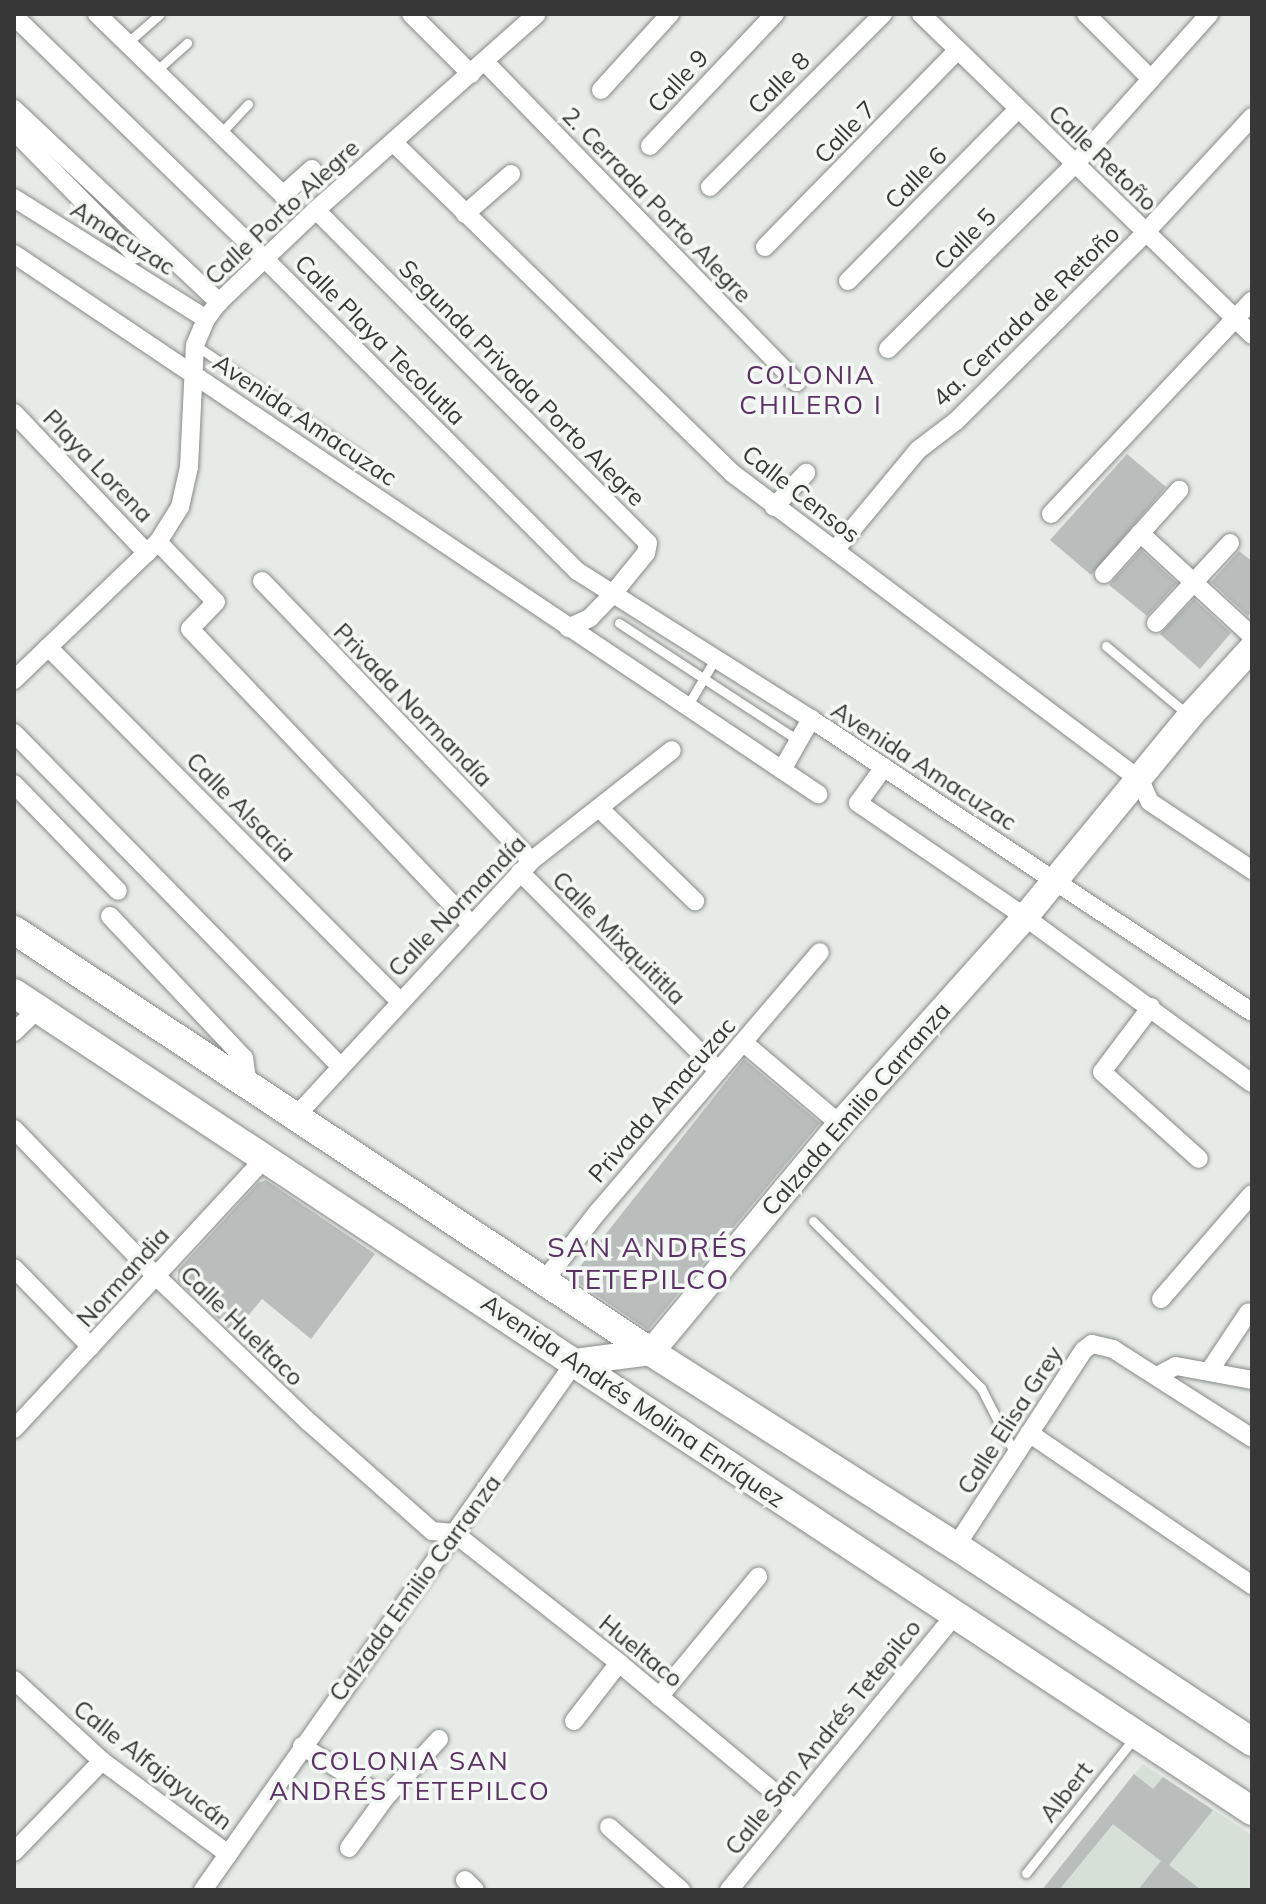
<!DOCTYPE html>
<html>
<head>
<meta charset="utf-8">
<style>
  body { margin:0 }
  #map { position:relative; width:1266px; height:1904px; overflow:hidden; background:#e7ebe7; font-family:Mulish,sans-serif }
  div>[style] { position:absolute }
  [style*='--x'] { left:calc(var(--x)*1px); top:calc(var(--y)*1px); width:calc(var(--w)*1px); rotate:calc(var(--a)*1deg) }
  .built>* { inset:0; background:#d6e0d7 }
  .building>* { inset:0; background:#b9bebd }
  .roads { filter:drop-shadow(0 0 2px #878a87) drop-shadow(0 0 2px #878a87) }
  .lane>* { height:9px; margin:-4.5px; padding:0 4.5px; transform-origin:4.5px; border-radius:4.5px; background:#fff }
  .street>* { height:18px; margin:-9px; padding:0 9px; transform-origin:9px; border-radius:9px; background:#fff }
  .secondary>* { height:26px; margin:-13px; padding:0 13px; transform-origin:13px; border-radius:13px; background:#fff }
  .primary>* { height:28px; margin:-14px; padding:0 14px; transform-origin:14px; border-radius:14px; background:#fff }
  span { translate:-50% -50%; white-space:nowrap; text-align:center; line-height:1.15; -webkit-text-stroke:7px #f4f8f4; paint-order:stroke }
  .street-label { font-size:24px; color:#363736 }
  .neighbourhood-label { font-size:26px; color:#5c3166; letter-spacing:2px }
  .quarter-label { font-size:28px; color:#5c3166; letter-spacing:2px }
  .frame { position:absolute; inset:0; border:16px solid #363736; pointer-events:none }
</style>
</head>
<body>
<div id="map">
  <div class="built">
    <i style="clip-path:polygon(1143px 1764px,1252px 1835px,1252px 1890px,1042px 1890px)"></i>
  </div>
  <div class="building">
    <i style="clip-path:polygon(1127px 454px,1166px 487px,1091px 575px,1050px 540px)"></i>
    <i style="clip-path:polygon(1141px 550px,1177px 583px,1147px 616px,1109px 585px)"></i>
    <i style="clip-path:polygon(1239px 551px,1252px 561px,1252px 611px,1248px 616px,1211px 582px)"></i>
    <i style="clip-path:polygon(1194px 599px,1231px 633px,1200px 669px,1160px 634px)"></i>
    <i style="clip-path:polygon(744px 1059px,820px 1123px,648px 1330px,571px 1278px)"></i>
    <i style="clip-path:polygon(266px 1180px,375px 1254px,311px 1339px,262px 1299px,234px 1333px,178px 1281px,178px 1270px,258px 1183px)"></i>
    <i style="clip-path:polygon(1134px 1774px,1153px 1789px,1163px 1777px,1213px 1810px,1169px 1865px,1201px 1890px,1138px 1890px,1161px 1861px,1113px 1824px,1059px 1890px,1042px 1890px)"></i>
  </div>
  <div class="roads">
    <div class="lane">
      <i style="--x:127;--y:43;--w:43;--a:-41.2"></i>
      <i style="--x:156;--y:71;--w:42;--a:-42.1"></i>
      <i style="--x:220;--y:134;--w:41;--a:-47"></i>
      <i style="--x:195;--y:345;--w:200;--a:34"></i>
      <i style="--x:619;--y:623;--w:214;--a:33.2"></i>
      <i style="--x:1106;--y:646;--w:106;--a:40"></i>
      <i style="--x:688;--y:705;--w:53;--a:-59.6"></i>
      <i style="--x:813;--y:1221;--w:237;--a:44.8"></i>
      <i style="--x:981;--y:1388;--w:74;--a:62.7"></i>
      <i style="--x:1026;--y:1873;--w:173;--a:-51.3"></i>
    </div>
    <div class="street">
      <i style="--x:97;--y:14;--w:260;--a:44.2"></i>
      <i style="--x:283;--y:195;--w:39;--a:-42"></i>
      <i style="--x:411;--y:14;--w:85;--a:45"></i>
      <i style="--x:921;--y:14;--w:461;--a:44.1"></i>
      <i style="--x:1086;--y:14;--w:92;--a:45"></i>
      <i style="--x:14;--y:16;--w:348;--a:44.1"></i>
      <i style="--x:264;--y:258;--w:443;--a:45"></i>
      <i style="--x:577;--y:571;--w:277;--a:32.3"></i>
      <i style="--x:811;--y:719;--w:529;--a:33.6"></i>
      <i style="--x:484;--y:61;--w:448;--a:45.8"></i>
      <i style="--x:601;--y:90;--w:103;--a:-47.8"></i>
      <i style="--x:14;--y:109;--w:282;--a:43.3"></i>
      <i style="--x:14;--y:131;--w:173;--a:45.5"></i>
      <i style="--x:394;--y:143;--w:472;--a:44.3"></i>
      <i style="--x:732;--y:473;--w:511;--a:36.96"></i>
      <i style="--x:1140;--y:780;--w:24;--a:66"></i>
      <i style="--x:1150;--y:802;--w:123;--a:33.7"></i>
      <i style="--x:650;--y:146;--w:182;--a:-46.6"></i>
      <i style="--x:710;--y:187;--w:245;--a:-45"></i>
      <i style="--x:14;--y:198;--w:227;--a:32.2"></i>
      <i style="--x:316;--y:210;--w:470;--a:45.1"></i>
      <i style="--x:648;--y:543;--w:10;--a:101"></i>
      <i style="--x:646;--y:553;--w:55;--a:129.1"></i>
      <i style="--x:611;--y:596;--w:30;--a:134"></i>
      <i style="--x:590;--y:618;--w:24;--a:156"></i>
      <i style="--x:465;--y:214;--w:61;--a:-41"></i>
      <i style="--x:765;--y:247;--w:276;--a:-45.6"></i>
      <i style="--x:14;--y:254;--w:969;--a:33.89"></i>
      <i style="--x:848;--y:281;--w:242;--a:-45.3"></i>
      <i style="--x:888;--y:349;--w:264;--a:-44.7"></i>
      <i style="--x:1076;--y:163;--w:200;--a:-48.2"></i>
      <i style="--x:14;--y:413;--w:193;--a:46.5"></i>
      <i style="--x:774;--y:507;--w:47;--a:-46.7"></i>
      <i style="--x:1051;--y:514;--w:293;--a:-46.7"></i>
      <i style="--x:1140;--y:533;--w:152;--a:42.6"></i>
      <i style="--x:158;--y:542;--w:83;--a:46"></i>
      <i style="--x:216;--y:602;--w:37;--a:134"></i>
      <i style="--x:190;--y:629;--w:407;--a:46.4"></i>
      <i style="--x:835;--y:550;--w:130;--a:-50.3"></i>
      <i style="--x:918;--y:450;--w:48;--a:-37.3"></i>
      <i style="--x:956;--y:421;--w:267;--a:-44.8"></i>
      <i style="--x:1145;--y:233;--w:158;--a:-47.3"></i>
      <i style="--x:1104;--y:574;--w:113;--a:-48.2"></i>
      <i style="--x:262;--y:581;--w:388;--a:46.1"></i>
      <i style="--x:1156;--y:623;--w:109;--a:-47.2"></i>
      <i style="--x:48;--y:647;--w:498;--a:45.2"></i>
      <i style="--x:14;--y:680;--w:199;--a:-43.8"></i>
      <i style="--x:158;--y:542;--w:41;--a:-57.8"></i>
      <i style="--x:180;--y:507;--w:41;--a:-77.3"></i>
      <i style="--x:189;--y:467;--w:122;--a:-87.2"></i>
      <i style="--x:195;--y:345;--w:28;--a:-67"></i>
      <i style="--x:206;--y:319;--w:21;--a:-53"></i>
      <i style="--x:219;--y:302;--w:134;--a:-43.5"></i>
      <i style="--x:316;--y:210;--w:295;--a:-41.6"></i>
      <i style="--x:14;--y:733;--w:466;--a:45.6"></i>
      <i style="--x:884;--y:767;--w:44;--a:125.8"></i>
      <i style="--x:858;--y:803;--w:202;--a:34.3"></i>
      <i style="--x:1025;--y:917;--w:281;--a:36.2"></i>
      <i style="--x:782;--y:770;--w:59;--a:-60.4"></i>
      <i style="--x:14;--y:784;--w:149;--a:45.8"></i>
      <i style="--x:599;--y:808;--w:134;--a:44.1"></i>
      <i style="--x:520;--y:872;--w:281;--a:45.1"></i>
      <i style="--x:110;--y:916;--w:195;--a:46.7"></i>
      <i style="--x:244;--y:1058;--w:27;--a:82"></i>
      <i style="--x:1151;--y:1007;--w:81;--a:127"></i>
      <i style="--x:1102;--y:1072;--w:130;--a:41.9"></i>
      <i style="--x:14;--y:1032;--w:33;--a:-44"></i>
      <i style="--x:744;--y:1043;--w:126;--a:40.2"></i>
      <i style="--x:296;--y:1116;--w:347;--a:-47.3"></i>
      <i style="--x:531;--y:861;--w:179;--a:-38.2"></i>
      <i style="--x:14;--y:1129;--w:204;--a:46"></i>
      <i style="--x:156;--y:1276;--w:213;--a:43.7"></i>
      <i style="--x:310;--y:1423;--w:163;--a:41.5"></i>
      <i style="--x:432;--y:1531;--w:22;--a:5"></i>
      <i style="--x:454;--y:1533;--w:210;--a:38.2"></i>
      <i style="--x:619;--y:1663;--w:228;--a:39.8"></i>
      <i style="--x:14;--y:1268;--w:110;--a:45.7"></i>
      <i style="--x:544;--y:1281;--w:86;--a:-52.1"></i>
      <i style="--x:597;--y:1213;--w:343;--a:-49.5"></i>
      <i style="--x:1161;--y:1299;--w:139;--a:-49.1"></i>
      <i style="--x:1210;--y:1370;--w:69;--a:-56.3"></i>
      <i style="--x:1157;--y:1376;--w:21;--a:-28"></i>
      <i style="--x:1176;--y:1366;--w:77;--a:10.4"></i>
      <i style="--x:14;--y:1429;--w:371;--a:-47.2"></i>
      <i style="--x:1029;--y:1433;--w:270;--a:34.3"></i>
      <i style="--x:956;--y:1546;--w:234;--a:-56.9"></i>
      <i style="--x:1084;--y:1350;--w:10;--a:-37"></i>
      <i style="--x:1092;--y:1344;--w:22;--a:13"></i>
      <i style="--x:1113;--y:1349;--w:165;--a:32.6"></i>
      <i style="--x:14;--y:1680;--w:120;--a:42.6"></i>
      <i style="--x:102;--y:1761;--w:157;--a:36.4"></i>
      <i style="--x:659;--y:1697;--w:156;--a:-50.5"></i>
      <i style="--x:574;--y:1721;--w:73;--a:-52.2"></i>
      <i style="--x:302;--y:1746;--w:98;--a:32.1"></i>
      <i style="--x:609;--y:1827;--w:96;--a:41.2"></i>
      <i style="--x:349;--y:1848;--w:62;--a:-54.2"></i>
      <i style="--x:385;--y:1798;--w:80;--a:-47.5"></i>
      <i style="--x:14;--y:1852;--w:127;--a:-46"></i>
      <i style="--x:465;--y:1880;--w:14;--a:45"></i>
      <i style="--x:203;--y:1890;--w:646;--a:-54.83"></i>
      <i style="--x:729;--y:1890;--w:356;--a:-50.6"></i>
    </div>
    <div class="secondary">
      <i style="--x:575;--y:1362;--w:77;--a:-7.5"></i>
      <i style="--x:651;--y:1352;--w:296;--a:-50.3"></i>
      <i style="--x:840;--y:1124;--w:278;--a:-48.2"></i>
      <i style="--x:1025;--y:917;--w:260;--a:-50.6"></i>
      <i style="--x:1190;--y:716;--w:92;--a:-47.6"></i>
    </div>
    <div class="primary">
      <i style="--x:14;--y:930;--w:764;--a:33.52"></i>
      <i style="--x:651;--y:1352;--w:361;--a:32.5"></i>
      <i style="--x:956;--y:1546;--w:355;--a:33.5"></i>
      <i style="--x:14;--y:993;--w:1484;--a:33.45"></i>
    </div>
  </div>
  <div class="street-label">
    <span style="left:678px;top:81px;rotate:-47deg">Calle 9</span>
    <span style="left:779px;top:83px;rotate:-45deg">Calle 8</span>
    <span style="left:845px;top:132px;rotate:-46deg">Calle 7</span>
    <span style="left:1103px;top:158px;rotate:44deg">Calle Retoño</span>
    <span style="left:916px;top:178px;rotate:-45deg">Calle 6</span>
    <span style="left:657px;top:205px;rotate:46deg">2. Cerrada Porto Alegre</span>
    <span style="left:282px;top:212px;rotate:-43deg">Calle Porto Alegre</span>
    <span style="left:123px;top:238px;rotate:32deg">Amacuzac</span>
    <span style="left:965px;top:239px;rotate:-45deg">Calle 5</span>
    <span style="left:1026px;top:316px;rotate:-44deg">4a. Cerrada de Retoño</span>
    <span style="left:380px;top:340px;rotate:45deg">Calle Playa Tecolutla</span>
    <span style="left:522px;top:383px;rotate:45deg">Segunda Privada Porto Alegre</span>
    <span style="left:305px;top:420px;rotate:34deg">Avenida Amacuzac</span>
    <span style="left:98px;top:466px;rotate:46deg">Playa Lorena</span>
    <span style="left:801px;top:494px;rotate:38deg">Calle Censos</span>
    <span style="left:413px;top:705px;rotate:46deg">Privada Normandía</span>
    <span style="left:924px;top:766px;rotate:33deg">Avenida Amacuzac</span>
    <span style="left:241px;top:807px;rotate:45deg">Calle Alsacia</span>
    <span style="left:457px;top:906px;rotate:-46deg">Calle Normandía</span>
    <span style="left:619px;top:938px;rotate:45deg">Calle Mixquititla</span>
    <span style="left:662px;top:1100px;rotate:-49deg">Privada Amacuzac</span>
    <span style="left:856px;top:1109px;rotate:-49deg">Calzada Emilio Carranza</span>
    <span style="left:123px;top:1277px;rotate:-48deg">Normandia</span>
    <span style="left:242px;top:1326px;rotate:44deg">Calle Hueltaco</span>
    <span style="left:633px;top:1401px;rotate:34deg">Avenida Andrés Molina Enríquez</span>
    <span style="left:1010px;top:1420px;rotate:-57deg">Calle Elisa Grey</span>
    <span style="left:415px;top:1588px;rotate:-54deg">Calzada Emilio Carranza</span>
    <span style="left:641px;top:1651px;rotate:39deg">Hueltaco</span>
    <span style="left:823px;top:1737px;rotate:-51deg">Calle San Andrés Tetepilco</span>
    <span style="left:153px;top:1765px;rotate:38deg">Calle Alfajayucán</span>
    <span style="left:1066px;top:1792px;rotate:-52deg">Albert</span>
  </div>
  <div class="neighbourhood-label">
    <span style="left:811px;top:390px">COLONIA<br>CHILERO I</span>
    <span style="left:410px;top:1776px">COLONIA SAN<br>ANDRÉS TETEPILCO</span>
  </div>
  <div class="quarter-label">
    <span style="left:648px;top:1263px">SAN ANDRÉS<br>TETEPILCO</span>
  </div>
  <div class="frame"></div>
</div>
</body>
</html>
